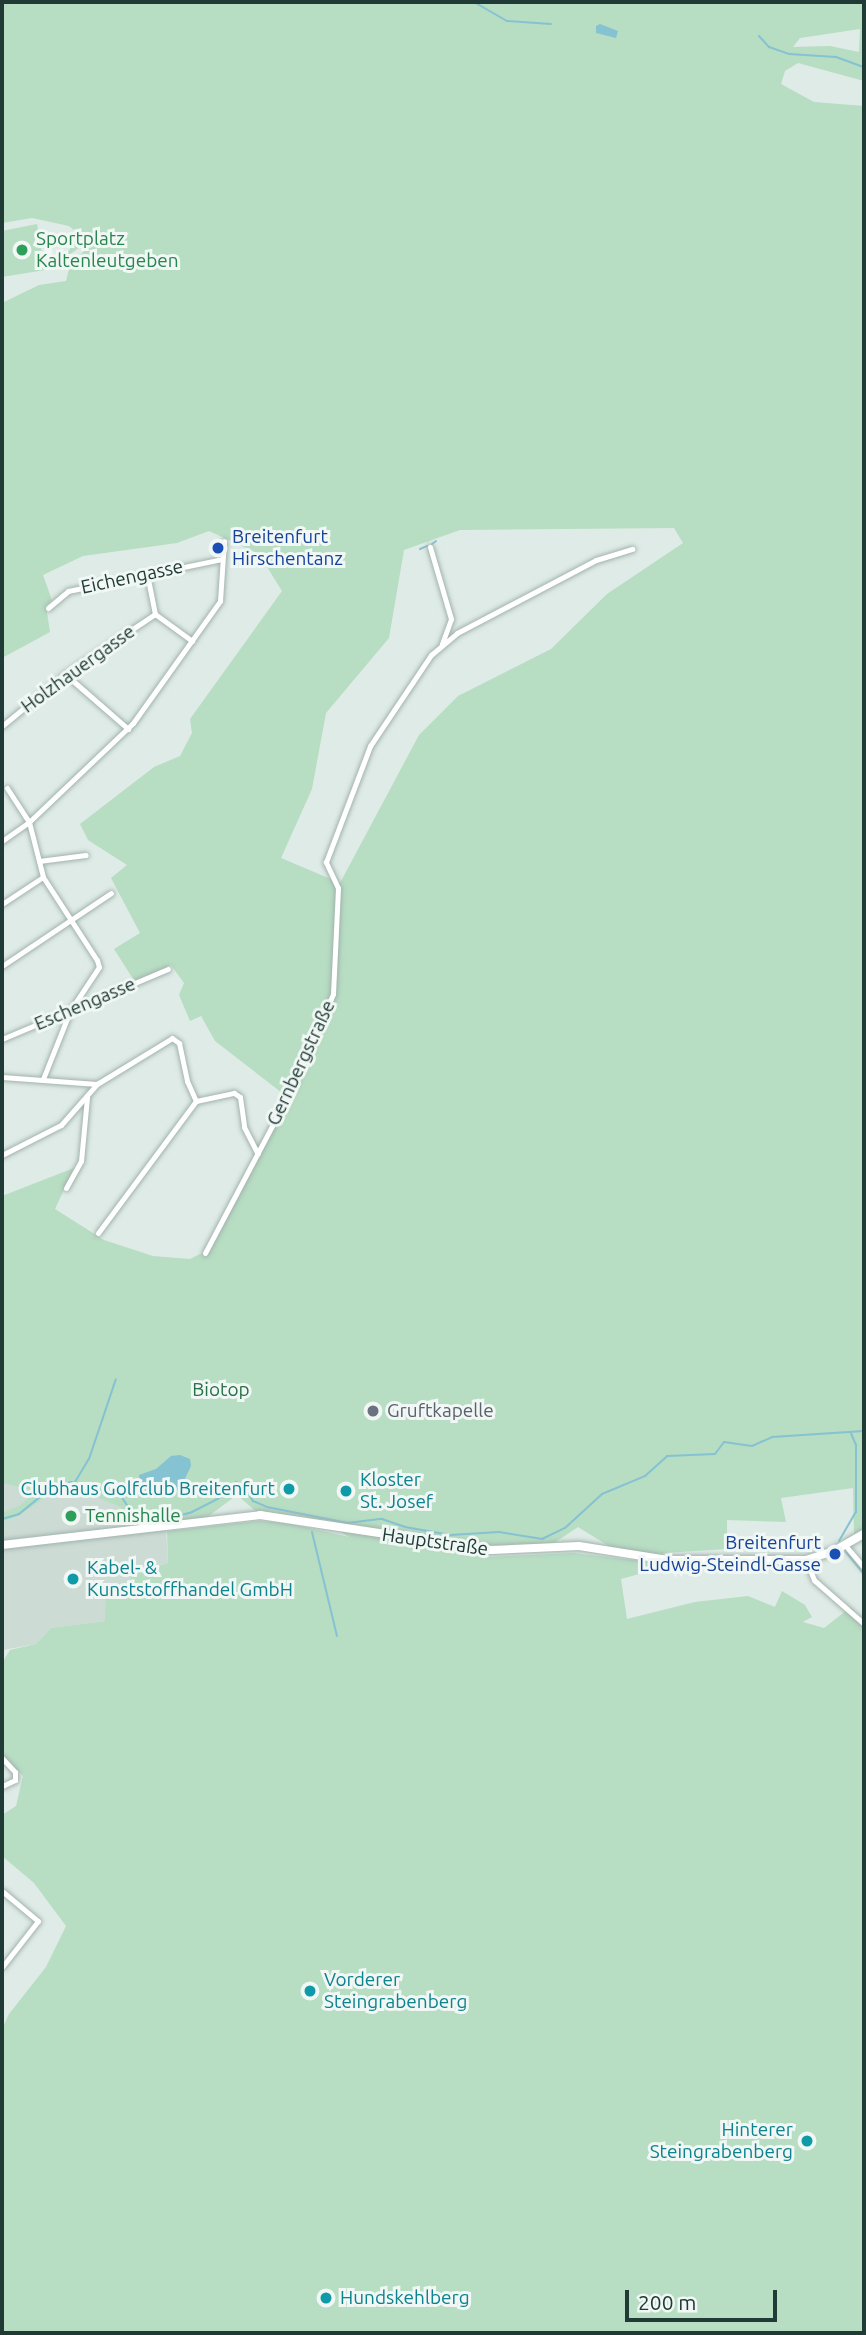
<!DOCTYPE html>
<html>
<head>
<meta charset="utf-8">
<style>
  body { margin:0 }
  #map { position:relative; width:866px; height:2335px; overflow:hidden; background:#dfebe6; font-family:Ubuntu,sans-serif }
  div>[style] { position:absolute }
  [style*='--x'] { left:calc(var(--x)*1px); top:calc(var(--y)*1px); width:calc(var(--w)*1px); rotate:calc(var(--a)*1deg) }
  .built>* { inset:0; background:#cddbd5 }
  .green>* { inset:0; background:#b7ddc3 }
  .water>* { inset:0; background:#85c2d2 }
  .stream>* { height:2px; margin:-1px; padding:0 1px; transform-origin:1px; border-radius:1px; background:#85c2d2 }
  .roads { filter:drop-shadow(0 0 2px #a2b3ad) drop-shadow(0 0 2px #a2b3ad) }
  .minor>* { height:5px; margin:-2.5px; padding:0 2.5px; transform-origin:2.5px; border-radius:2.5px; background:#fff }
  .secondary>* { height:8px; margin:-4px; padding:0 4px; transform-origin:4px; border-radius:4px; background:#fff }
  .dots>* { width:19px; height:19px; translate:-50% -50%; box-sizing:border-box; border:4px solid #f0f7f4; border-radius:50% }
  span { translate:-50% -50%; white-space:nowrap; text-align:center; line-height:1.15; -webkit-text-stroke:6px #f0f7f4; paint-order:stroke }
  .leisure-label { font-size:19px; color:#27864d }
  .left { translate:0 -50%; text-align:left }
  .transit-label { font-size:19px; color:#164399 }
  .right { translate:-100% -50%; text-align:right }
  .street-label { font-size:19px; color:#203b35 }
  .park-label { font-size:19px; color:#297249 }
  .worship-label { font-size:19px; color:#5b616d }
  .culture-label { font-size:19px; color:#0d838f }
  .frame { position:absolute; inset:0; border:4px solid #203b35; pointer-events:none }
  .scale { position:absolute; left:625px; top:2290px; width:152px; height:32px; box-sizing:border-box; border:4px solid #203b35; border-top:0; padding-left:9px; font-size:21px; line-height:24px; white-space:nowrap; color:#203b35; -webkit-text-stroke:5px #f0f7f4; paint-order:stroke }
</style>
</head>
<body>
<div id="map">
  <div class="built">
    <i style="clip-path:polygon(2px 1483px,30px 1490px,28px 1498px,19px 1507px,2px 1513px)"></i>
    <i style="clip-path:polygon(77px 1486px,88px 1494px,120px 1507px,138px 1532px,166px 1529px,168px 1563px,130px 1572px,132px 1591px,105px 1621px,51px 1628px,36px 1644px,3px 1650px,2px 1522px,19px 1516px,57px 1489px)"></i>
  </div>
  <div class="green">
    <i style="clip-path:polygon(evenodd,2px 2px,864px 2px,864px 81px,798px 63px,785px 71px,781px 84px,814px 102px,864px 106px,864px 1530px,854px 1534px,853px 1488px,781px 1498px,786px 1522px,727px 1520px,727px 1549px,663px 1553px,659px 1559px,620px 1553px,578px 1527px,551px 1545px,482px 1547px,411px 1543px,488px 1557px,574px 1553px,656px 1563px,650px 1571px,621px 1579px,627px 1619px,695px 1602px,748px 1596px,775px 1607px,782px 1591px,805px 1605px,812px 1617px,803px 1622px,824px 1628px,851px 1607px,864px 1623px,864px 2333px,2px 2333px,2px 2029px,9px 2014px,46px 1967px,66px 1926px,34px 1883px,2px 1856px,2px 1815px,16px 1806px,23px 1776px,2px 1755px,2px 1663px,10px 1650px,36px 1644px,51px 1628px,105px 1621px,106px 1593px,132px 1591px,130px 1573px,168px 1563px,167px 1531px,259px 1521px,286px 1523px,349px 1537px,329px 1525px,258px 1513px,237px 1495px,206px 1518px,138px 1532px,120px 1507px,88px 1494px,77px 1486px,57px 1489px,19px 1516px,2px 1522px,2px 1513px,19px 1506px,28px 1498px,30px 1490px,2px 1483px,2px 1196px,74px 1168px,55px 1209px,104px 1240px,153px 1256px,190px 1259px,208px 1250px,286px 1096px,215px 1041px,201px 1016px,190px 1021px,179px 995px,184px 983px,171px 965px,135px 982px,114px 949px,140px 933px,111px 878px,127px 865px,88px 840px,80px 824px,154px 767px,180px 756px,192px 733px,190px 719px,282px 591px,259px 554px,209px 531px,177px 543px,83px 556px,43px 575px,52px 600px,46px 606px,50px 632px,2px 658px,2px 303px,39px 285px,66px 281px,70px 265px,87px 248px,83px 245px,69px 255px,67px 253px,77px 239px,77px 233px,69px 226px,32px 218px,2px 223px,2px 2px,860px 29px,859px 52px,830px 46px,793px 47px,800px 38px,860px 29px,2px 2px,674px 528px,683px 543px,607px 594px,551px 649px,458px 696px,419px 735px,340px 883px,281px 858px,312px 789px,326px 713px,389px 638px,404px 550px,460px 530px,674px 528px)"></i>
    <i style="clip-path:polygon(37px 224px,45px 270px,2px 277px,2px 231px)"></i>
  </div>
  <div class="water">
    <i style="clip-path:polygon(600px 24px,618px 31px,616px 38px,596px 33px,596px 26px)"></i>
    <i style="clip-path:polygon(180px 1455px,190px 1459px,191px 1466px,180px 1489px,166px 1496px,157px 1497px,140px 1488px,139px 1475px,156px 1469px,171px 1456px)"></i>
  </div>
  <div class="stream">
    <i style="--x:474;--y:2;--w:38;--a:30"></i>
    <i style="--x:507;--y:21;--w:44;--a:3.9"></i>
    <i style="--x:759;--y:36;--w:15;--a:48"></i>
    <i style="--x:769;--y:47;--w:21;--a:19"></i>
    <i style="--x:789;--y:54;--w:47;--a:3.7"></i>
    <i style="--x:836;--y:57;--w:30;--a:20"></i>
    <i style="--x:432;--y:544;--w:5;--a:-37"></i>
    <i style="--x:420;--y:549;--w:8;--a:-23"></i>
    <i style="--x:75;--y:1482;--w:27;--a:-59"></i>
    <i style="--x:89;--y:1459;--w:84;--a:-71.4"></i>
    <i style="--x:2;--y:1519;--w:18;--a:-16"></i>
    <i style="--x:19;--y:1514;--w:41;--a:-39.1"></i>
    <i style="--x:51;--y:1488;--w:21;--a:-17"></i>
    <i style="--x:71;--y:1482;--w:52;--a:15.6"></i>
    <i style="--x:121;--y:1496;--w:27;--a:57"></i>
    <i style="--x:136;--y:1519;--w:19;--a:9"></i>
    <i style="--x:155;--y:1522;--w:38;--a:-15"></i>
    <i style="--x:192;--y:1512;--w:30;--a:-27"></i>
    <i style="--x:219;--y:1498;--w:23;--a:-43"></i>
    <i style="--x:236;--y:1482;--w:8;--a:23"></i>
    <i style="--x:243;--y:1485;--w:19;--a:58"></i>
    <i style="--x:253;--y:1501;--w:15;--a:23"></i>
    <i style="--x:267;--y:1507;--w:82;--a:11.3"></i>
    <i style="--x:347;--y:1523;--w:35;--a:-7"></i>
    <i style="--x:382;--y:1519;--w:24;--a:19"></i>
    <i style="--x:405;--y:1527;--w:46;--a:10.1"></i>
    <i style="--x:450;--y:1535;--w:49;--a:-3.5"></i>
    <i style="--x:499;--y:1532;--w:44;--a:9.2"></i>
    <i style="--x:542;--y:1539;--w:25;--a:-26"></i>
    <i style="--x:565;--y:1528;--w:50;--a:-42.6"></i>
    <i style="--x:602;--y:1494;--w:47;--a:-22.7"></i>
    <i style="--x:645;--y:1476;--w:30;--a:-42"></i>
    <i style="--x:667;--y:1456;--w:48;--a:-2.4"></i>
    <i style="--x:715;--y:1454;--w:15;--a:-53"></i>
    <i style="--x:724;--y:1442;--w:28;--a:8"></i>
    <i style="--x:752;--y:1446;--w:22;--a:-24"></i>
    <i style="--x:772;--y:1437;--w:92;--a:-3.7"></i>
    <i style="--x:312;--y:1532;--w:107;--a:76.5"></i>
    <i style="--x:839;--y:1541;--w:34;--a:-60"></i>
    <i style="--x:856;--y:1512;--w:67;--a:-90"></i>
    <i style="--x:856;--y:1445;--w:13;--a:-113"></i>
    <i style="--x:846;--y:1552;--w:28;--a:51"></i>
  </div>
  <div class="roads">
    <div class="minor">
      <i style="--x:430;--y:547;--w:75;--a:73.7"></i>
      <i style="--x:451;--y:619;--w:27;--a:110"></i>
      <i style="--x:147;--y:574;--w:41;--a:78.7"></i>
      <i style="--x:155;--y:614;--w:46;--a:36.1"></i>
      <i style="--x:48;--y:608;--w:26;--a:-40"></i>
      <i style="--x:68;--y:591;--w:157;--a:-11.7"></i>
      <i style="--x:65;--y:674;--w:84;--a:41.1"></i>
      <i style="--x:2;--y:726;--w:82;--a:-39.5"></i>
      <i style="--x:65;--y:674;--w:108;--a:-33.7"></i>
      <i style="--x:7;--y:788;--w:40;--a:57.1"></i>
      <i style="--x:29;--y:822;--w:57;--a:75.7"></i>
      <i style="--x:43;--y:877;--w:99;--a:57"></i>
      <i style="--x:97;--y:960;--w:7;--a:74"></i>
      <i style="--x:99;--y:967;--w:53;--a:123.4"></i>
      <i style="--x:70;--y:1011;--w:73;--a:111.7"></i>
      <i style="--x:2;--y:841;--w:33;--a:-35"></i>
      <i style="--x:29;--y:822;--w:144;--a:-43.6"></i>
      <i style="--x:133;--y:723;--w:150;--a:-54.5"></i>
      <i style="--x:220;--y:601;--w:60;--a:-86.2"></i>
      <i style="--x:39;--y:861;--w:47;--a:-7.3"></i>
      <i style="--x:2;--y:904;--w:49;--a:-33.4"></i>
      <i style="--x:2;--y:966;--w:131;--a:-33.8"></i>
      <i style="--x:2;--y:1039;--w:180;--a:-22.9"></i>
      <i style="--x:2;--y:1077;--w:95;--a:4.2"></i>
      <i style="--x:97;--y:1084;--w:88;--a:-31.5"></i>
      <i style="--x:172;--y:1038;--w:9;--a:36"></i>
      <i style="--x:179;--y:1043;--w:39;--a:78"></i>
      <i style="--x:187;--y:1081;--w:22;--a:66"></i>
      <i style="--x:196;--y:1101;--w:39;--a:-12"></i>
      <i style="--x:234;--y:1093;--w:7;--a:34"></i>
      <i style="--x:240;--y:1097;--w:30;--a:82"></i>
      <i style="--x:244;--y:1127;--w:30;--a:63"></i>
      <i style="--x:2;--y:1155;--w:66;--a:-27"></i>
      <i style="--x:61;--y:1125;--w:55;--a:-48.7"></i>
      <i style="--x:66;--y:1188;--w:31;--a:-61"></i>
      <i style="--x:81;--y:1161;--w:64;--a:-84.6"></i>
      <i style="--x:98;--y:1233;--w:164;--a:-53.4"></i>
      <i style="--x:205;--y:1253;--w:189;--a:-62.2"></i>
      <i style="--x:293;--y:1086;--w:100;--a:-66.5"></i>
      <i style="--x:333;--y:994;--w:106;--a:-87.3"></i>
      <i style="--x:338;--y:888;--w:29;--a:-115"></i>
      <i style="--x:326;--y:862;--w:124;--a:-69.2"></i>
      <i style="--x:370;--y:746;--w:110;--a:-56.2"></i>
      <i style="--x:431;--y:655;--w:34;--a:-40"></i>
      <i style="--x:457;--y:633;--w:157;--a:-27.7"></i>
      <i style="--x:596;--y:560;--w:38;--a:-17"></i>
      <i style="--x:845;--y:1545;--w:30;--a:50"></i>
      <i style="--x:806;--y:1560;--w:22;--a:68"></i>
      <i style="--x:814;--y:1580;--w:67;--a:41.3"></i>
      <i style="--x:2;--y:1758;--w:19;--a:47"></i>
      <i style="--x:15;--y:1772;--w:8;--a:90"></i>
      <i style="--x:15;--y:1780;--w:14;--a:155"></i>
      <i style="--x:2;--y:1891;--w:47;--a:39.8"></i>
      <i style="--x:38;--y:1921;--w:58;--a:128"></i>
    </div>
    <div class="secondary">
      <i style="--x:2;--y:1545;--w:260;--a:-6.6"></i>
      <i style="--x:260;--y:1515;--w:234;--a:8.6"></i>
      <i style="--x:491;--y:1550;--w:88;--a:-2.6"></i>
      <i style="--x:579;--y:1546;--w:90;--a:8.9"></i>
      <i style="--x:668;--y:1560;--w:138;--a:0"></i>
      <i style="--x:806;--y:1560;--w:29;--a:-18"></i>
      <i style="--x:834;--y:1551;--w:34;--a:-30"></i>
    </div>
  </div>
  <div class="dots">
    <i style="left:22px;top:250px;background:#2e9e5b"></i>
    <i style="left:218px;top:548px;background:#1a4fb4"></i>
    <i style="left:373px;top:1411px;background:#6b7280"></i>
    <i style="left:289px;top:1489px;background:#0f9aa8"></i>
    <i style="left:346px;top:1491px;background:#0f9aa8"></i>
    <i style="left:71px;top:1516px;background:#2e9e5b"></i>
    <i style="left:835px;top:1554px;background:#1a4fb4"></i>
    <i style="left:73px;top:1579px;background:#0f9aa8"></i>
    <i style="left:310px;top:1991px;background:#0f9aa8"></i>
    <i style="left:807px;top:2141px;background:#0f9aa8"></i>
    <i style="left:326px;top:2298px;background:#0f9aa8"></i>
  </div>
  <div class="leisure-label">
    <span class="left" style="left:36px;top:250px">Sportplatz<br>Kaltenleutgeben</span>
    <span class="left" style="left:85px;top:1516px">Tennishalle</span>
  </div>
  <div class="transit-label">
    <span class="left" style="left:232px;top:548px">Breitenfurt<br>Hirschentanz</span>
    <span class="right" style="left:821px;top:1554px">Breitenfurt<br>Ludwig-Steindl-Gasse</span>
  </div>
  <div class="street-label">
    <span style="left:132px;top:577px;rotate:-12deg">Eichengasse</span>
    <span style="left:78px;top:669px;rotate:-36deg">Holzhauergasse</span>
    <span style="left:85px;top:1004px;rotate:-23deg">Eschengasse</span>
    <span style="left:301px;top:1063px;rotate:-65deg">Gernbergstraße</span>
    <span style="left:435px;top:1542px;rotate:8deg">Hauptstraße</span>
  </div>
  <div class="park-label">
    <span style="left:221px;top:1390px">Biotop</span>
  </div>
  <div class="worship-label">
    <span class="left" style="left:387px;top:1411px">Gruftkapelle</span>
  </div>
  <div class="culture-label">
    <span class="left" style="left:360px;top:1491px">Kloster<br>St. Josef</span>
    <span class="right" style="left:275px;top:1489px">Clubhaus Golfclub Breitenfurt</span>
    <span class="left" style="left:87px;top:1579px">Kabel- &amp;<br>Kunststoffhandel GmbH</span>
    <span class="left" style="left:324px;top:1991px">Vorderer<br>Steingrabenberg</span>
    <span class="right" style="left:793px;top:2141px">Hinterer<br>Steingrabenberg</span>
    <span class="left" style="left:340px;top:2298px">Hundskehlberg</span>
  </div>
  <div class="frame"></div>
  <div class="scale">200 m</div>
</div>
</body>
</html>
